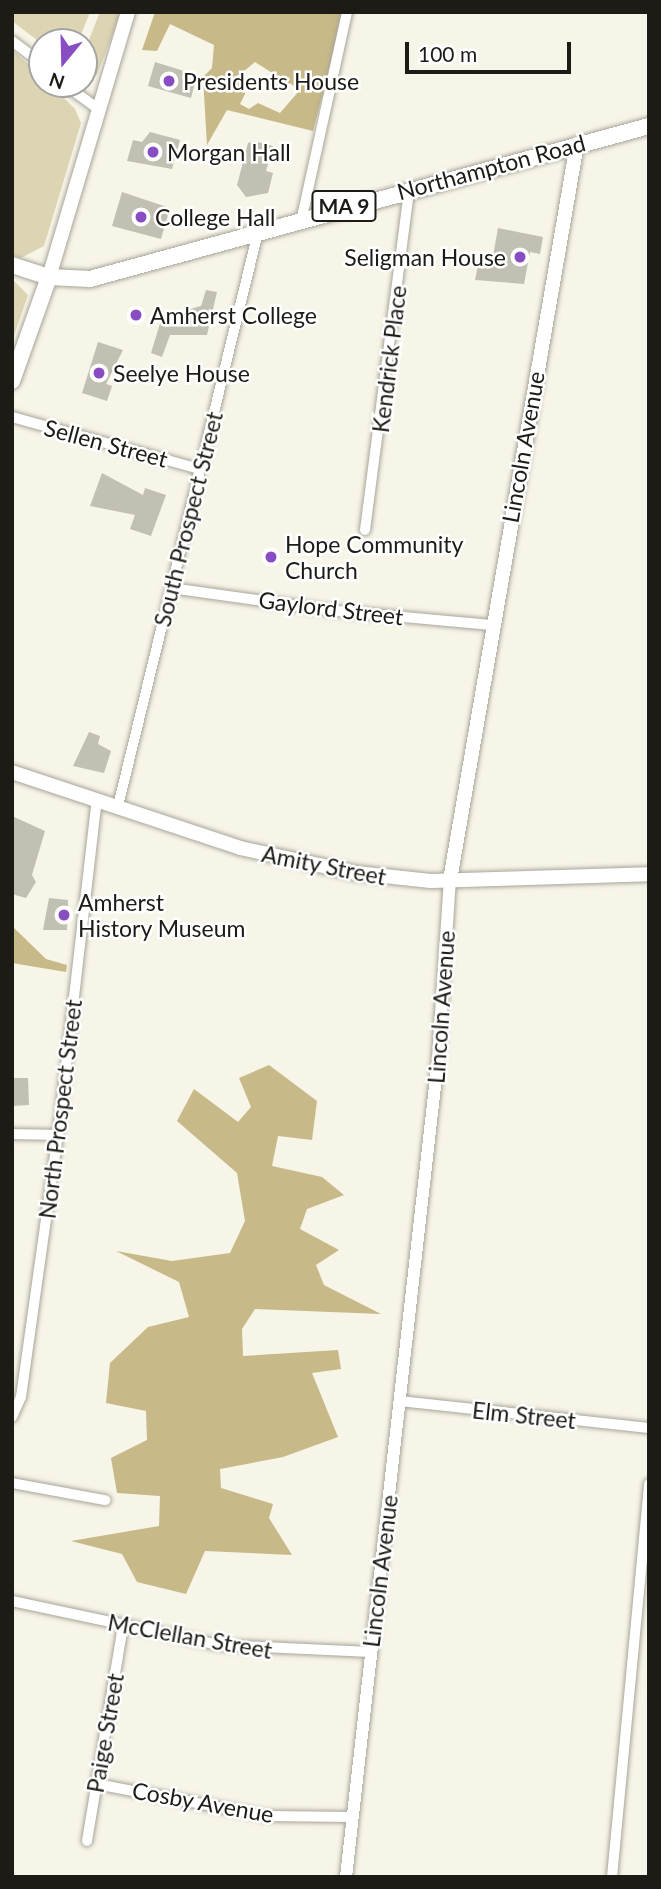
<!DOCTYPE html>
<html>
<head>
<meta charset="utf-8">
<style>
  body { margin:0 }
  #map { position:relative; width:661px; height:1889px; overflow:hidden; background:#f7f4e8; font-family:Lato,sans-serif }
  div>[style] { position:absolute }
  [style*='--x'] { left:calc(var(--x)*1px); top:calc(var(--y)*1px); width:calc(var(--w)*1px); rotate:calc(var(--a)*1deg) }
  .green>* { inset:0; background:#ddd4b4 }
  .forest>* { inset:0; background:#c7b988 }
  .building>* { inset:0; background:#c2bfb3 }
  .roads { filter:drop-shadow(0 0 2px #a8a599) drop-shadow(0 0 2px #a8a599) }
  .minor>* { height:10px; margin:-5px; padding:0 5px; transform-origin:5px; border-radius:5px; background:#fff }
  .tertiary>* { height:12px; margin:-6px; padding:0 6px; transform-origin:6px; border-radius:6px; background:#fff }
  .secondary>* { height:14px; margin:-7px; padding:0 7px; transform-origin:7px; border-radius:7px; background:#fff }
  .primary>* { height:16px; margin:-8px; padding:0 8px; transform-origin:8px; border-radius:8px; background:#fff }
  .trunk>* { height:16px; margin:-8px; padding:0 8px; transform-origin:8px; border-radius:8px; background:#fff }
  .dots>* { width:19px; height:19px; translate:-50% -50%; box-sizing:border-box; border:4px solid #fff; border-radius:50% }
  span { translate:-50% -50%; white-space:nowrap; text-align:center; line-height:1.15; -webkit-text-stroke:5px #fff; paint-order:stroke }
  .shield-label span { padding:2px 5px; background:#fff; border:2px solid; border-radius:5px; -webkit-text-stroke-width:0 }
  .shield-label { font-size:21px; color:#1c1b16; font-weight:700 }
  .poi-label { font-size:23px; color:#1c1b16 }
  .left { translate:0 -50%; text-align:left }
  .right { translate:-100% -50%; text-align:right }
  .street-label { font-size:23px; color:#1c1b16 }
  .frame { position:absolute; inset:0; border:14px solid #1c1b16; pointer-events:none }
  .north { position:absolute; left:28px; top:28px; width:70px; height:70px; box-sizing:border-box; background:#fff; border:2px solid #a4a4a2; border-radius:50%; rotate:199deg; font-size:19px; font-weight:700; line-height:28px; text-align:center; color:#1c1b16 }
  .north::after { content:''; display:block; margin:auto; width:24px; height:32px; background:#894dc3; clip-path:polygon(50% 0,100% 100%,50% 72%,0 100%) }
  .scale { position:absolute; left:405px; top:42px; width:166px; height:32px; box-sizing:border-box; border:4px solid #1c1b16; border-top:0; padding-left:9px; font-size:21px; line-height:24px; white-space:nowrap; color:#1c1b16; -webkit-text-stroke:5px #fff; paint-order:stroke }
</style>
</head>
<body>
<div id="map">
  <div class="green">
    <i style="clip-path:polygon(12px 12px,90px 12px,78px 42px,42px 44px,12px 21px)"></i>
    <i style="clip-path:polygon(100px 12px,121px 12px,97px 75px,84px 70px,84px 52px)"></i>
    <i style="clip-path:polygon(12px 50px,42px 76px,42px 84px,50px 84px,75px 109px,81px 123px,44px 246px,21px 258px,12px 255px)"></i>
    <i style="clip-path:polygon(12px 279px,28px 295px,12px 341px)"></i>
  </div>
  <div class="forest">
    <i style="clip-path:polygon(evenodd,155px 12px,344px 12px,313px 131px,227px 110px,207px 145px,203px 77px,212px 68px,214px 45px,170px 24px,157px 51px,142px 50px,155px 12px,255px 62px,277px 76px,272px 86px,284px 92px,290px 83px,299px 91px,280px 113px,258px 103px,249px 109px,240px 104px,245px 94px,243px 72px,255px 62px)"></i>
    <i style="clip-path:polygon(12px 926px,46px 959px,67px 965px,66px 972px,12px 963px)"></i>
    <i style="clip-path:polygon(269px 1065px,317px 1101px,312px 1140px,278px 1136px,272px 1166px,322px 1177px,344px 1195px,307px 1209px,300px 1229px,339px 1250px,316px 1265px,324px 1285px,381px 1314px,255px 1309px,242px 1329px,243px 1356px,338px 1350px,341px 1369px,312px 1373px,338px 1437px,283px 1457px,220px 1469px,221px 1488px,273px 1504px,269px 1518px,292px 1555px,205px 1551px,186px 1594px,137px 1582px,122px 1554px,71px 1541px,159px 1526px,160px 1496px,117px 1493px,111px 1458px,147px 1440px,146px 1411px,106px 1403px,110px 1363px,148px 1327px,189px 1317px,179px 1282px,116px 1251px,172px 1261px,230px 1253px,245px 1221px,237px 1173px,177px 1121px,194px 1089px,238px 1122px,251px 1107px,239px 1078px)"></i>
  </div>
  <div class="building">
    <i style="clip-path:polygon(155px 62px,184px 71px,182px 79px,195px 83px,191px 98px,148px 86px)"></i>
    <i style="clip-path:polygon(150px 132px,180px 140px,172px 169px,127px 161px,133px 140px,142px 142px)"></i>
    <i style="clip-path:polygon(254px 141px,273px 146px,266px 171px,273px 173px,268px 193px,246px 197px,237px 185px,248px 143px)"></i>
    <i style="clip-path:polygon(122px 192px,170px 208px,161px 239px,112px 226px)"></i>
    <i style="clip-path:polygon(498px 228px,543px 237px,540px 254px,530px 252px,524px 284px,475px 280px,479px 260px,492px 262px)"></i>
    <i style="clip-path:polygon(206px 290px,217px 292px,207px 335px,170px 335px,162px 357px,151px 353px,162px 317px,201px 306px)"></i>
    <i style="clip-path:polygon(98px 342px,123px 350px,106px 384px,112px 386px,107px 401px,82px 393px)"></i>
    <i style="clip-path:polygon(102px 473px,143px 495px,145px 488px,166px 495px,151px 536px,130px 529px,135px 515px,90px 506px)"></i>
    <i style="clip-path:polygon(89px 732px,100px 736px,98px 744px,111px 751px,104px 773px,73px 766px)"></i>
    <i style="clip-path:polygon(12px 816px,45px 831px,32px 875px,36px 882px,26px 898px,12px 894px)"></i>
    <i style="clip-path:polygon(49px 898px,68px 900px,67px 930px,43px 930px)"></i>
    <i style="clip-path:polygon(12px 1078px,28px 1078px,29px 1105px,12px 1106px)"></i>
  </div>
  <div class="roads">
    <div class="minor">
      <i style="--x:12;--y:41;--w:38;--a:37"></i>
      <i style="--x:64;--y:84;--w:39;--a:36"></i>
      <i style="--x:302;--y:217;--w:210;--a:-77.6"></i>
      <i style="--x:12;--y:417;--w:195;--a:15.5"></i>
      <i style="--x:365;--y:530;--w:344;--a:-82.6"></i>
      <i style="--x:171;--y:588;--w:158;--a:8"></i>
      <i style="--x:327;--y:610;--w:165;--a:5.2"></i>
      <i style="--x:118;--y:806;--w:591;--a:-76.29"></i>
      <i style="--x:12;--y:1134;--w:46;--a:1.2"></i>
      <i style="--x:400;--y:1401;--w:250;--a:6.2"></i>
      <i style="--x:12;--y:1417;--w:22;--a:-66"></i>
      <i style="--x:21;--y:1397;--w:265;--a:-82"></i>
      <i style="--x:58;--y:1135;--w:338;--a:-83.4"></i>
      <i style="--x:12;--y:1483;--w:95;--a:10.4"></i>
      <i style="--x:12;--y:1601;--w:212;--a:12"></i>
      <i style="--x:219;--y:1645;--w:152;--a:2.6"></i>
      <i style="--x:96;--y:1784;--w:172;--a:10.7"></i>
      <i style="--x:265;--y:1816;--w:88;--a:0.7"></i>
      <i style="--x:87;--y:1841;--w:218;--a:-80.5"></i>
      <i style="--x:612;--y:1877;--w:395;--a:-84.6"></i>
    </div>
    <div class="tertiary">
      <i style="--x:346;--y:1877;--w:823;--a:-83.58"></i>
      <i style="--x:438;--y:1059;--w:179;--a:-86.2"></i>
    </div>
    <div class="secondary">
      <i style="--x:49;--y:277;--w:277;--a:-73.4"></i>
      <i style="--x:12;--y:772;--w:240;--a:18.4"></i>
      <i style="--x:240;--y:848;--w:119;--a:12.2"></i>
      <i style="--x:356;--y:873;--w:75;--a:6.1"></i>
      <i style="--x:431;--y:881;--w:218;--a:-1.8"></i>
      <i style="--x:450;--y:880;--w:747;--a:-80.21"></i>
    </div>
    <div class="primary">
      <i style="--x:12;--y:381;--w:110;--a:-70.4"></i>
    </div>
    <div class="trunk">
      <i style="--x:12;--y:265;--w:39;--a:18"></i>
      <i style="--x:49;--y:277;--w:41;--a:2.8"></i>
      <i style="--x:90;--y:279;--w:580;--a:-15.31"></i>
    </div>
  </div>
  <div class="dots">
    <i style="left:169px;top:81px;background:#894dc3"></i>
    <i style="left:153px;top:152px;background:#894dc3"></i>
    <i style="left:141px;top:217px;background:#894dc3"></i>
    <i style="left:520px;top:257px;background:#894dc3"></i>
    <i style="left:136px;top:315px;background:#894dc3"></i>
    <i style="left:99px;top:373px;background:#894dc3"></i>
    <i style="left:271px;top:557px;background:#894dc3"></i>
    <i style="left:64px;top:915px;background:#894dc3"></i>
  </div>
  <div class="shield-label">
    <span style="left:344px;top:206px">MA 9</span>
  </div>
  <div class="poi-label">
    <span class="left" style="left:183px;top:81px">Presidents House</span>
    <span class="left" style="left:167px;top:152px">Morgan Hall</span>
    <span class="left" style="left:155px;top:217px">College Hall</span>
    <span class="right" style="left:506px;top:257px">Seligman House</span>
    <span class="left" style="left:150px;top:315px">Amherst College</span>
    <span class="left" style="left:113px;top:373px">Seelye House</span>
    <span class="left" style="left:285px;top:557px">Hope Community<br>Church</span>
    <span class="left" style="left:78px;top:915px">Amherst<br>History Museum</span>
  </div>
  <div class="street-label">
    <span style="left:491px;top:167px;rotate:-15deg">Northampton Road</span>
    <span style="left:389px;top:359px;rotate:-83deg">Kendrick Place</span>
    <span style="left:106px;top:443px;rotate:15deg">Sellen Street</span>
    <span style="left:523px;top:447px;rotate:-80deg">Lincoln Avenue</span>
    <span style="left:188px;top:519px;rotate:-76deg">South Prospect Street</span>
    <span style="left:331px;top:608px;rotate:7deg">Gaylord Street</span>
    <span style="left:324px;top:865px;rotate:11deg">Amity Street</span>
    <span style="left:441px;top:1007px;rotate:-86deg">Lincoln Avenue</span>
    <span style="left:60px;top:1109px;rotate:-83deg">North Prospect Street</span>
    <span style="left:524px;top:1415px;rotate:6deg">Elm Street</span>
    <span style="left:380px;top:1571px;rotate:-83deg">Lincoln Avenue</span>
    <span style="left:190px;top:1636px;rotate:10deg">McClellan Street</span>
    <span style="left:105px;top:1733px;rotate:-80deg">Paige Street</span>
    <span style="left:203px;top:1802px;rotate:10deg">Cosby Avenue</span>
  </div>
  <div class="frame"></div>
  <div class="north">N</div>
  <div class="scale">100 m</div>
</div>
</body>
</html>
